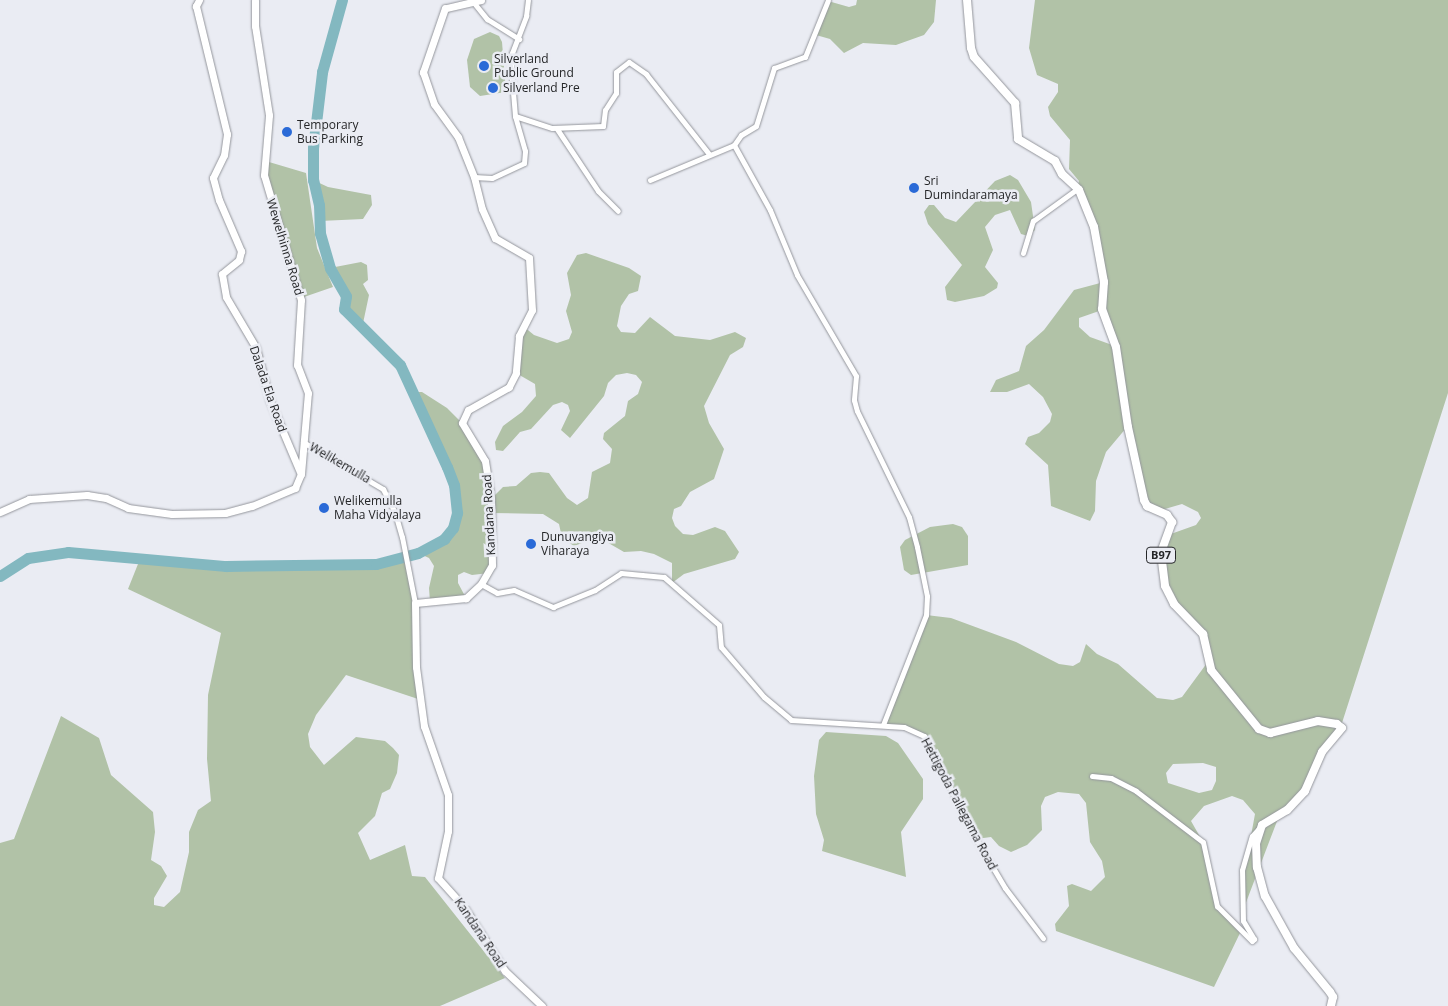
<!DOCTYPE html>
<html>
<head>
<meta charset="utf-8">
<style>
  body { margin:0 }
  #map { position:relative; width:1448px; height:1006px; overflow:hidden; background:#eaecf3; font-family:"Open Sans",sans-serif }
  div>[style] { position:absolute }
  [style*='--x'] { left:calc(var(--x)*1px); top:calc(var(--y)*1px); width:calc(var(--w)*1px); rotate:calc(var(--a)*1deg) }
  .green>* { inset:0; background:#b1c2a7 }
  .river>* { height:11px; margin:-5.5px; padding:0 5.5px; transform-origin:5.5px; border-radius:5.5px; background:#83b8c0 }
  .roads { filter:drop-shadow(0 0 1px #94969c) drop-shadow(0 0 1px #94969c) }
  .street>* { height:5px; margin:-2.5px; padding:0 2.5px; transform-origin:2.5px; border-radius:2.5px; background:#fff }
  .secondary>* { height:7px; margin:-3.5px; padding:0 3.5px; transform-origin:3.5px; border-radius:3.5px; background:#fff }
  .primary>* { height:8px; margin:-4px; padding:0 4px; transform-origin:4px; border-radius:4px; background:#fff }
  .dots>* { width:14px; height:14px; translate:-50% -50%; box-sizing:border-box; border:2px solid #eaecf3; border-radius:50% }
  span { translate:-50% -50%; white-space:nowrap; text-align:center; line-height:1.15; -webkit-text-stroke:5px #eaecf3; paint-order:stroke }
  .shield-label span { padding:1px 4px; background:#eaecf3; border:1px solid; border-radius:4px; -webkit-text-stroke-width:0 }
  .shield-label { font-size:11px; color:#252628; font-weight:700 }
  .poi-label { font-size:12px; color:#252628 }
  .left { translate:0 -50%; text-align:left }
  .street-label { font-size:12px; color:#252628 }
</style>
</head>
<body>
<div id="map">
  <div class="green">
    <i style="clip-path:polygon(857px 0,936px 0,934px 22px,924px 35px,896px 45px,863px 43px,844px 53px,830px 39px,816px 35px,828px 1px,849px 7px,856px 5px)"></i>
    <i style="clip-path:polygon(evenodd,1035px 0,1448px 0,1448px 393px,1341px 726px,1325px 748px,1309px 784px,1279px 816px,1242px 913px,1241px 890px,1255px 814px,1243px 800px,1232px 796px,1204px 806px,1191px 821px,1203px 842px,1214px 896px,1222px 914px,1240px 933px,1214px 987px,1056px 931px,1055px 924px,1069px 906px,1067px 886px,1072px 884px,1091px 891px,1105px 877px,1102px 861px,1090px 842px,1086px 803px,1079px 794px,1058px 792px,1045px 797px,1041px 806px,1042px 830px,1027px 845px,1011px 852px,999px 846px,991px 837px,976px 839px,924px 736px,915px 730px,883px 725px,926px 615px,951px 618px,1016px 642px,1059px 664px,1073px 666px,1080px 662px,1086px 644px,1097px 654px,1118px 664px,1157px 698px,1173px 700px,1182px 697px,1207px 663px,1203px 634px,1174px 604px,1160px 566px,1168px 535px,1196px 525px,1201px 518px,1198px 512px,1182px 504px,1158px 511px,1147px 506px,1127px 427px,1106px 452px,1096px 481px,1095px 511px,1090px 521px,1051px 506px,1048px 465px,1025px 444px,1028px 437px,1039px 433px,1050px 422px,1052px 414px,1043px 397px,1029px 384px,1007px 392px,990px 392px,996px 380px,1019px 371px,1026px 346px,1044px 330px,1074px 290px,1104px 282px,1100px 246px,1077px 189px,1079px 181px,1069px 169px,1070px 140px,1050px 116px,1048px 107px,1058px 92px,1058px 84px,1037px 75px,1029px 48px,1035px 0,1102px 310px,1115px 346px,1090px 337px,1079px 327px,1079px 318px,1102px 310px,1035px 0,1203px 763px,1216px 767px,1216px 781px,1212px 790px,1199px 793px,1168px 783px,1166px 773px,1173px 764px,1203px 763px)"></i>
    <i style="clip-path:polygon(490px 32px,499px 36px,502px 42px,506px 92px,480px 96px,470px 87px,467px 60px,474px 39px)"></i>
    <i style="clip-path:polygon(269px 162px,306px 173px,317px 248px,333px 287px,304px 297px,280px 226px,266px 168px)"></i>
    <i style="clip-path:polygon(1010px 175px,1018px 180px,1031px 202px,1035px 230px,1028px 236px,1021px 234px,1010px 210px,995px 215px,985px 227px,993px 250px,985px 267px,998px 283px,997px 288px,984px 296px,955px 302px,947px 300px,945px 287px,962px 265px,928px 224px,924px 212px,929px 205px,934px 205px,945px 218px,956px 222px,995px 181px)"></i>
    <i style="clip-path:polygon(313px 180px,328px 187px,371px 195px,372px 205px,363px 219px,320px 221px)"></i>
    <i style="clip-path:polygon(586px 253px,629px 268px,641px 276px,638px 291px,629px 294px,621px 306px,617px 326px,621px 332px,635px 333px,650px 317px,675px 336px,710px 340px,735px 332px,746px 338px,743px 347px,730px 355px,704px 406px,709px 423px,724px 449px,714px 479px,690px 492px,681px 506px,674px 509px,672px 518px,675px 526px,683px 534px,693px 535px,715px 527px,725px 531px,739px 552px,735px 559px,684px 574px,672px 583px,672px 563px,654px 554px,641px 551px,624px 552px,598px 537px,574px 546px,562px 538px,559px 524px,543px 514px,491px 513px,489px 573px,472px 575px,464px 572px,458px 575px,458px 583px,466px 598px,430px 602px,429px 588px,434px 566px,429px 558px,418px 553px,444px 539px,453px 528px,457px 513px,454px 485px,413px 392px,422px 392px,447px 408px,462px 423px,485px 461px,491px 499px,503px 487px,516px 486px,531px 473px,540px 472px,549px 473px,567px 498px,577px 505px,588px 498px,592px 472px,610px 463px,612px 449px,603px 439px,604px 433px,625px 416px,628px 401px,638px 394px,642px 382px,636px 375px,627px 373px,616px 375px,608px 383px,604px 396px,570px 438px,561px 430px,570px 411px,568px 405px,562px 402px,553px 405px,531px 429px,520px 432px,503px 451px,496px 450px,495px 442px,503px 426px,522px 412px,536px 396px,535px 384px,516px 373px,523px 326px,534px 335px,557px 343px,569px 339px,572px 332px,566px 311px,571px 295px,567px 273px,577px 255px)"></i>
    <i style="clip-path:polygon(361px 262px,367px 265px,368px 280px,363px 284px,369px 295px,362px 328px,344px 309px,346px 296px,330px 268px)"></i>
    <i style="clip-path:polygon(953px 524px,962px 527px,968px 536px,968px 565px,911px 575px,904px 570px,900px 547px,905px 540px,930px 527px)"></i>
    <i style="clip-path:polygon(407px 556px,414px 593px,421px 700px,346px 675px,316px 715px,308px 734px,310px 747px,324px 765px,356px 737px,385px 741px,393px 748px,399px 755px,397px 773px,390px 789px,382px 793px,375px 816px,358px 833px,370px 860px,405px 845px,412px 876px,425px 877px,505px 978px,440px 1006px,0 1006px,0 843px,14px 839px,61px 716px,99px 738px,111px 775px,153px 812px,155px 832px,151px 860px,161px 866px,167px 876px,154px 898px,154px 905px,164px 907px,180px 892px,189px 852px,189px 832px,198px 810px,211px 801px,207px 759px,208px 695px,221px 633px,128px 589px,140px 559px,226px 566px,376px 564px)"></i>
    <i style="clip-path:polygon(826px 732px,886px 736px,898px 743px,923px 779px,923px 799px,901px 832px,906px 877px,822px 851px,824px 840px,816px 814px,814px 776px,819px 740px)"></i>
  </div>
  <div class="river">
    <i style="--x:0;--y:576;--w:33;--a:-33"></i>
    <i style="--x:28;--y:558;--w:40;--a:-8.5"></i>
    <i style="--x:68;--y:552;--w:159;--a:5.1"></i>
    <i style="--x:226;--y:566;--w:150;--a:-0.8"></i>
    <i style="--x:376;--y:564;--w:43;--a:-14.7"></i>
    <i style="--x:418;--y:553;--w:30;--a:-28"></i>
    <i style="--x:444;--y:539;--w:14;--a:-51"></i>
    <i style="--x:453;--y:528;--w:16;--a:-75"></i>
    <i style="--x:457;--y:513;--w:28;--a:-96"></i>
    <i style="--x:454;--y:485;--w:19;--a:-111"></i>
    <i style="--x:447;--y:467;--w:112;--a:-114.7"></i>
    <i style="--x:400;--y:365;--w:79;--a:-135"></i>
    <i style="--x:344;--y:309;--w:13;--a:-81"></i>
    <i style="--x:346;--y:296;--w:32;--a:-120"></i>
    <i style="--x:330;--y:268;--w:36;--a:-106"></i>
    <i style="--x:320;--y:233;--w:28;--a:-92"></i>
    <i style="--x:319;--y:205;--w:26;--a:-103"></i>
    <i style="--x:313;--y:180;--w:32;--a:-90"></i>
    <i style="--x:313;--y:148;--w:77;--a:-83.2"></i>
    <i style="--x:322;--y:72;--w:75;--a:-74.5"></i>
  </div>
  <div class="roads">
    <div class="street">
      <i style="--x:474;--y:3;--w:21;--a:51"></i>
      <i style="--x:487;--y:19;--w:38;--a:32"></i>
      <i style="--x:515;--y:116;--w:39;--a:18"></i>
      <i style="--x:552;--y:128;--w:51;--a:-2.2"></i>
      <i style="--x:603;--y:126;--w:16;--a:-83"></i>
      <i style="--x:605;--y:110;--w:20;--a:-57"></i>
      <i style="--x:616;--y:93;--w:21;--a:-90"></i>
      <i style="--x:616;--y:72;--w:16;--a:-38"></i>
      <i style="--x:629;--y:62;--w:21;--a:35"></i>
      <i style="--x:646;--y:74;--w:102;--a:51.8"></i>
      <i style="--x:557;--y:129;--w:74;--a:56.5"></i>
      <i style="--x:598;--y:191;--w:28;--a:45"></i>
      <i style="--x:734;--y:145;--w:74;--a:61"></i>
      <i style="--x:770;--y:210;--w:70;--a:67.4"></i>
      <i style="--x:797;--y:275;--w:117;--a:59.7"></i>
      <i style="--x:856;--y:376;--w:24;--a:95"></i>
      <i style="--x:854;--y:400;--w:11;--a:75"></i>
      <i style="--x:857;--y:411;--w:118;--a:63.9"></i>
      <i style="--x:909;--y:517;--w:31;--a:75"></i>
      <i style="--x:917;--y:547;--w:50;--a:78.5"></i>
      <i style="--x:927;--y:596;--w:19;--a:93"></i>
      <i style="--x:926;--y:615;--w:118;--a:111.4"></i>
      <i style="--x:474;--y:177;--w:18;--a:3"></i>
      <i style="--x:492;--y:178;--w:35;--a:-25"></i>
      <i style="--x:524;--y:163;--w:12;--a:-85"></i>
      <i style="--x:525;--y:151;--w:36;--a:-106"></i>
      <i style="--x:515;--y:116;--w:48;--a:-94.8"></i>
      <i style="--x:511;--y:68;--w:15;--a:-86"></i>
      <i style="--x:512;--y:53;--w:40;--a:-69"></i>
      <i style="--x:526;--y:16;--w:16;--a:-83"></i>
      <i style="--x:650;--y:180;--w:91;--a:-22.6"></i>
      <i style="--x:734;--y:145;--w:12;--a:-55"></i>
      <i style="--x:741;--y:135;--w:17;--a:-31"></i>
      <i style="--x:756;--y:126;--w:61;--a:-72.8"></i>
      <i style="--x:774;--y:68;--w:33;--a:-20"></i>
      <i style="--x:805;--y:57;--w:61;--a:-68"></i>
      <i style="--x:1023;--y:253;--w:34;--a:-73"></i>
      <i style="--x:1033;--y:221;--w:54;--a:-36"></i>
      <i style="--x:303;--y:442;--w:93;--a:30.4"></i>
      <i style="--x:383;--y:489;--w:27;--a:63"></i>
      <i style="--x:395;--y:513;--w:25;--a:74"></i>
      <i style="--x:402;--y:537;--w:67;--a:78.9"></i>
      <i style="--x:481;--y:584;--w:18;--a:29"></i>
      <i style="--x:497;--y:593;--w:17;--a:-10"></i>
      <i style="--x:514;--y:590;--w:43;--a:23.6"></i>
      <i style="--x:553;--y:607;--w:45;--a:-22"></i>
      <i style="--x:595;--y:590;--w:31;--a:-33"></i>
      <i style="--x:621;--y:573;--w:43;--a:5.3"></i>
      <i style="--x:664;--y:577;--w:73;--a:41.1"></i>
      <i style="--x:719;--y:625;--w:22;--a:85"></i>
      <i style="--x:721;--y:647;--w:66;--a:49.3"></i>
      <i style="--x:764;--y:697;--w:35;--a:40"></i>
      <i style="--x:791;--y:720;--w:113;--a:3.5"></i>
      <i style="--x:904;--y:727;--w:22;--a:24"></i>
      <i style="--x:924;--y:736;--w:115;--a:63.2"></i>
      <i style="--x:976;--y:839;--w:57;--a:59.4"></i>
      <i style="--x:1005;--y:888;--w:63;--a:52.8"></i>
      <i style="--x:1092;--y:776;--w:19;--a:6"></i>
      <i style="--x:1111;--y:778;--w:28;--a:27"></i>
      <i style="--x:1136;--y:791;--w:84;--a:37.3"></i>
      <i style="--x:1203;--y:842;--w:66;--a:77.7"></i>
      <i style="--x:1217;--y:906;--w:49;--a:45"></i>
      <i style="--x:1252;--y:941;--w:3;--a:-45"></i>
      <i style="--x:1254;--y:939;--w:21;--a:-121"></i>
      <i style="--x:1243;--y:921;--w:51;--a:-91.1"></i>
      <i style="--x:1242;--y:870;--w:35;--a:-74"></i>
      <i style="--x:1252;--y:836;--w:12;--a:-48"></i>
    </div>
    <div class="secondary">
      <i style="--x:199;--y:0;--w:7;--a:117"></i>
      <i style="--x:196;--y:6;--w:132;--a:76.4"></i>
      <i style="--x:227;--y:134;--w:21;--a:98"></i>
      <i style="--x:224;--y:155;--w:25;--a:116"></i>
      <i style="--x:213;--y:178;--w:23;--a:75"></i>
      <i style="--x:219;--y:200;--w:56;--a:66.7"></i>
      <i style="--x:241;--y:251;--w:9;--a:103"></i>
      <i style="--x:239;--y:260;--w:22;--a:141"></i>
      <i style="--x:222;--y:274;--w:23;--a:80"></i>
      <i style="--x:226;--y:297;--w:59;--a:59.5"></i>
      <i style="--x:256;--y:348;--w:55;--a:75.2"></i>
      <i style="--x:270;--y:401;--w:77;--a:67.1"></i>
      <i style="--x:481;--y:0;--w:37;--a:167"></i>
      <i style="--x:445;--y:8;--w:68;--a:109"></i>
      <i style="--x:423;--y:72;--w:34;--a:71"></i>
      <i style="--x:434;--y:104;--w:41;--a:54"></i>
      <i style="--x:458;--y:137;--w:43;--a:68.2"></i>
      <i style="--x:474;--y:177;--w:33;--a:76"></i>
      <i style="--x:482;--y:209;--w:32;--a:66"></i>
      <i style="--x:495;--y:238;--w:39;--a:30"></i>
      <i style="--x:529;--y:258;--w:52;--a:86.7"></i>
      <i style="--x:532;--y:310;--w:29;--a:117"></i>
      <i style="--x:519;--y:336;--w:37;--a:95"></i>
      <i style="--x:516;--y:373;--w:16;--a:117"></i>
      <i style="--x:509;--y:387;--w:47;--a:150.7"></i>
      <i style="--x:468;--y:410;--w:14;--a:115"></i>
      <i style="--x:462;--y:423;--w:44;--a:58.8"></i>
      <i style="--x:485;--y:461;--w:39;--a:81"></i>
      <i style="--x:491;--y:500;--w:65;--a:89.1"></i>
      <i style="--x:492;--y:565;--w:22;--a:120"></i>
      <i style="--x:481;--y:584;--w:21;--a:137"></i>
      <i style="--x:466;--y:598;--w:51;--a:174.4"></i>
      <i style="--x:415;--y:603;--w:64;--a:89.1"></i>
      <i style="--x:416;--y:667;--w:60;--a:82.3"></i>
      <i style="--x:424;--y:726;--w:73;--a:70.8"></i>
      <i style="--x:448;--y:795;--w:36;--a:90"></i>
      <i style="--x:448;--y:831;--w:48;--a:102"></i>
      <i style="--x:438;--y:878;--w:39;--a:48"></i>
      <i style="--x:464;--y:907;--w:76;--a:57.4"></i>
      <i style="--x:505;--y:971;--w:51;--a:43.4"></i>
      <i style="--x:0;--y:512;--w:32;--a:-24"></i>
      <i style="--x:29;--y:499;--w:58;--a:-3.9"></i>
      <i style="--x:87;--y:495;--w:19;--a:9"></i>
      <i style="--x:106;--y:498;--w:24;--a:24"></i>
      <i style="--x:128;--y:508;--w:44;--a:7.8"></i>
      <i style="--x:172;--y:514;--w:53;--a:-1.1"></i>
      <i style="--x:225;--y:513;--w:28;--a:-15"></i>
      <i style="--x:252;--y:506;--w:47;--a:-22.7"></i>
      <i style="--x:295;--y:488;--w:15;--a:-67"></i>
      <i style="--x:301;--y:474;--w:81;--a:-85.1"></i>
      <i style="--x:308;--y:393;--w:30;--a:-111"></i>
      <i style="--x:297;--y:365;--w:65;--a:-86.5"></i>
      <i style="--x:301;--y:300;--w:130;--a:-106.5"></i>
      <i style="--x:264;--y:175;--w:60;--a:-85.2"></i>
      <i style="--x:269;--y:115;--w:90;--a:-98.9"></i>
      <i style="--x:255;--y:26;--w:26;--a:-90"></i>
    </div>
    <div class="primary">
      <i style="--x:967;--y:0;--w:48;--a:85.2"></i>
      <i style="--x:971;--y:48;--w:9;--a:72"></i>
      <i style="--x:974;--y:57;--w:62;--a:48.3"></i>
      <i style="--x:1015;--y:103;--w:36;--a:85"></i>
      <i style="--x:1018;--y:139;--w:43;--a:30.7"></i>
      <i style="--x:1055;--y:161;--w:15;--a:62"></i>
      <i style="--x:1062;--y:174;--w:23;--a:43"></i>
      <i style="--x:1079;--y:190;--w:40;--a:68"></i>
      <i style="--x:1094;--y:227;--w:56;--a:79.7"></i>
      <i style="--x:1104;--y:282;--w:27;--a:94"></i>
      <i style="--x:1102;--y:309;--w:40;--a:69.8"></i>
      <i style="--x:1116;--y:347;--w:81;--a:81.5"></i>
      <i style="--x:1128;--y:427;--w:75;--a:77.6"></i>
      <i style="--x:1144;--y:500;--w:7;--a:63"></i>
      <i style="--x:1147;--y:506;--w:22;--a:24"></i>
      <i style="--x:1167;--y:515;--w:9;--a:54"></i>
      <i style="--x:1172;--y:522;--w:33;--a:110"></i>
      <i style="--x:1161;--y:553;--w:33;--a:83"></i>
      <i style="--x:1165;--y:586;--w:20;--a:63"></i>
      <i style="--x:1174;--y:604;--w:42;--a:46"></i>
      <i style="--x:1203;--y:634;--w:37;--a:77"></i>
      <i style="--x:1211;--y:670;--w:76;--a:50.9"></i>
      <i style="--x:1259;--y:729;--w:12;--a:20"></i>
      <i style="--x:1270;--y:733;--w:49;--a:-14"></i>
      <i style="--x:1318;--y:721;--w:19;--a:9"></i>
      <i style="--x:1337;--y:724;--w:6;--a:39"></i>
      <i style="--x:1342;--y:728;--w:31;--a:130"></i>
      <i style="--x:1322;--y:752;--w:43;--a:113.6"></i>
      <i style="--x:1305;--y:791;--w:26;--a:133"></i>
      <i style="--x:1287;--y:810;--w:29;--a:149"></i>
      <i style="--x:1262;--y:825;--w:19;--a:108"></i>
      <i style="--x:1256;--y:843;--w:24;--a:88"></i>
      <i style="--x:1257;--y:867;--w:30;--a:75"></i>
      <i style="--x:1265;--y:896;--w:60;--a:60.9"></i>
      <i style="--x:1294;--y:948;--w:57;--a:50.7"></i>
      <i style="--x:1330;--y:992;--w:6;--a:59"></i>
      <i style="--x:1333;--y:997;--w:9;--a:103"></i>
    </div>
  </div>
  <div class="dots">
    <i style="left:484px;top:66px;background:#2a6ad7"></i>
    <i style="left:493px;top:88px;background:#2a6ad7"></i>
    <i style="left:287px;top:132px;background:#2a6ad7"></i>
    <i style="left:914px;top:188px;background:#2a6ad7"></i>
    <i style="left:324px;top:508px;background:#2a6ad7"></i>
    <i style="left:531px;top:544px;background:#2a6ad7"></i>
  </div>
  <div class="shield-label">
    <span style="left:1161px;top:555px">B97</span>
  </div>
  <div class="poi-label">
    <span class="left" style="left:494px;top:66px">Silverland<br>Public Ground</span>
    <span class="left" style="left:503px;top:88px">Silverland Pre</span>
    <span class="left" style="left:297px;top:132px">Temporary<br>Bus Parking</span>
    <span class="left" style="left:924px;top:188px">Sri<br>Dumindaramaya</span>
    <span class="left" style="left:334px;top:508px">Welikemulla<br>Maha Vidyalaya</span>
    <span class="left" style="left:541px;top:544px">Dunuvangiya<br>Viharaya</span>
  </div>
  <div class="street-label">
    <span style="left:285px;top:247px;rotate:73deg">Wewelhinna Road</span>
    <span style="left:268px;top:389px;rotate:71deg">Dalada Ela Road</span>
    <span style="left:340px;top:463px;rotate:30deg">Welikemulla</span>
    <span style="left:489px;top:515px;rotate:-93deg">Kandana Road</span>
    <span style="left:959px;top:804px;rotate:62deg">Hettigoda Pallegama Road</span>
    <span style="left:480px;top:933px;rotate:56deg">Kandana Road</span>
  </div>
</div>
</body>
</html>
